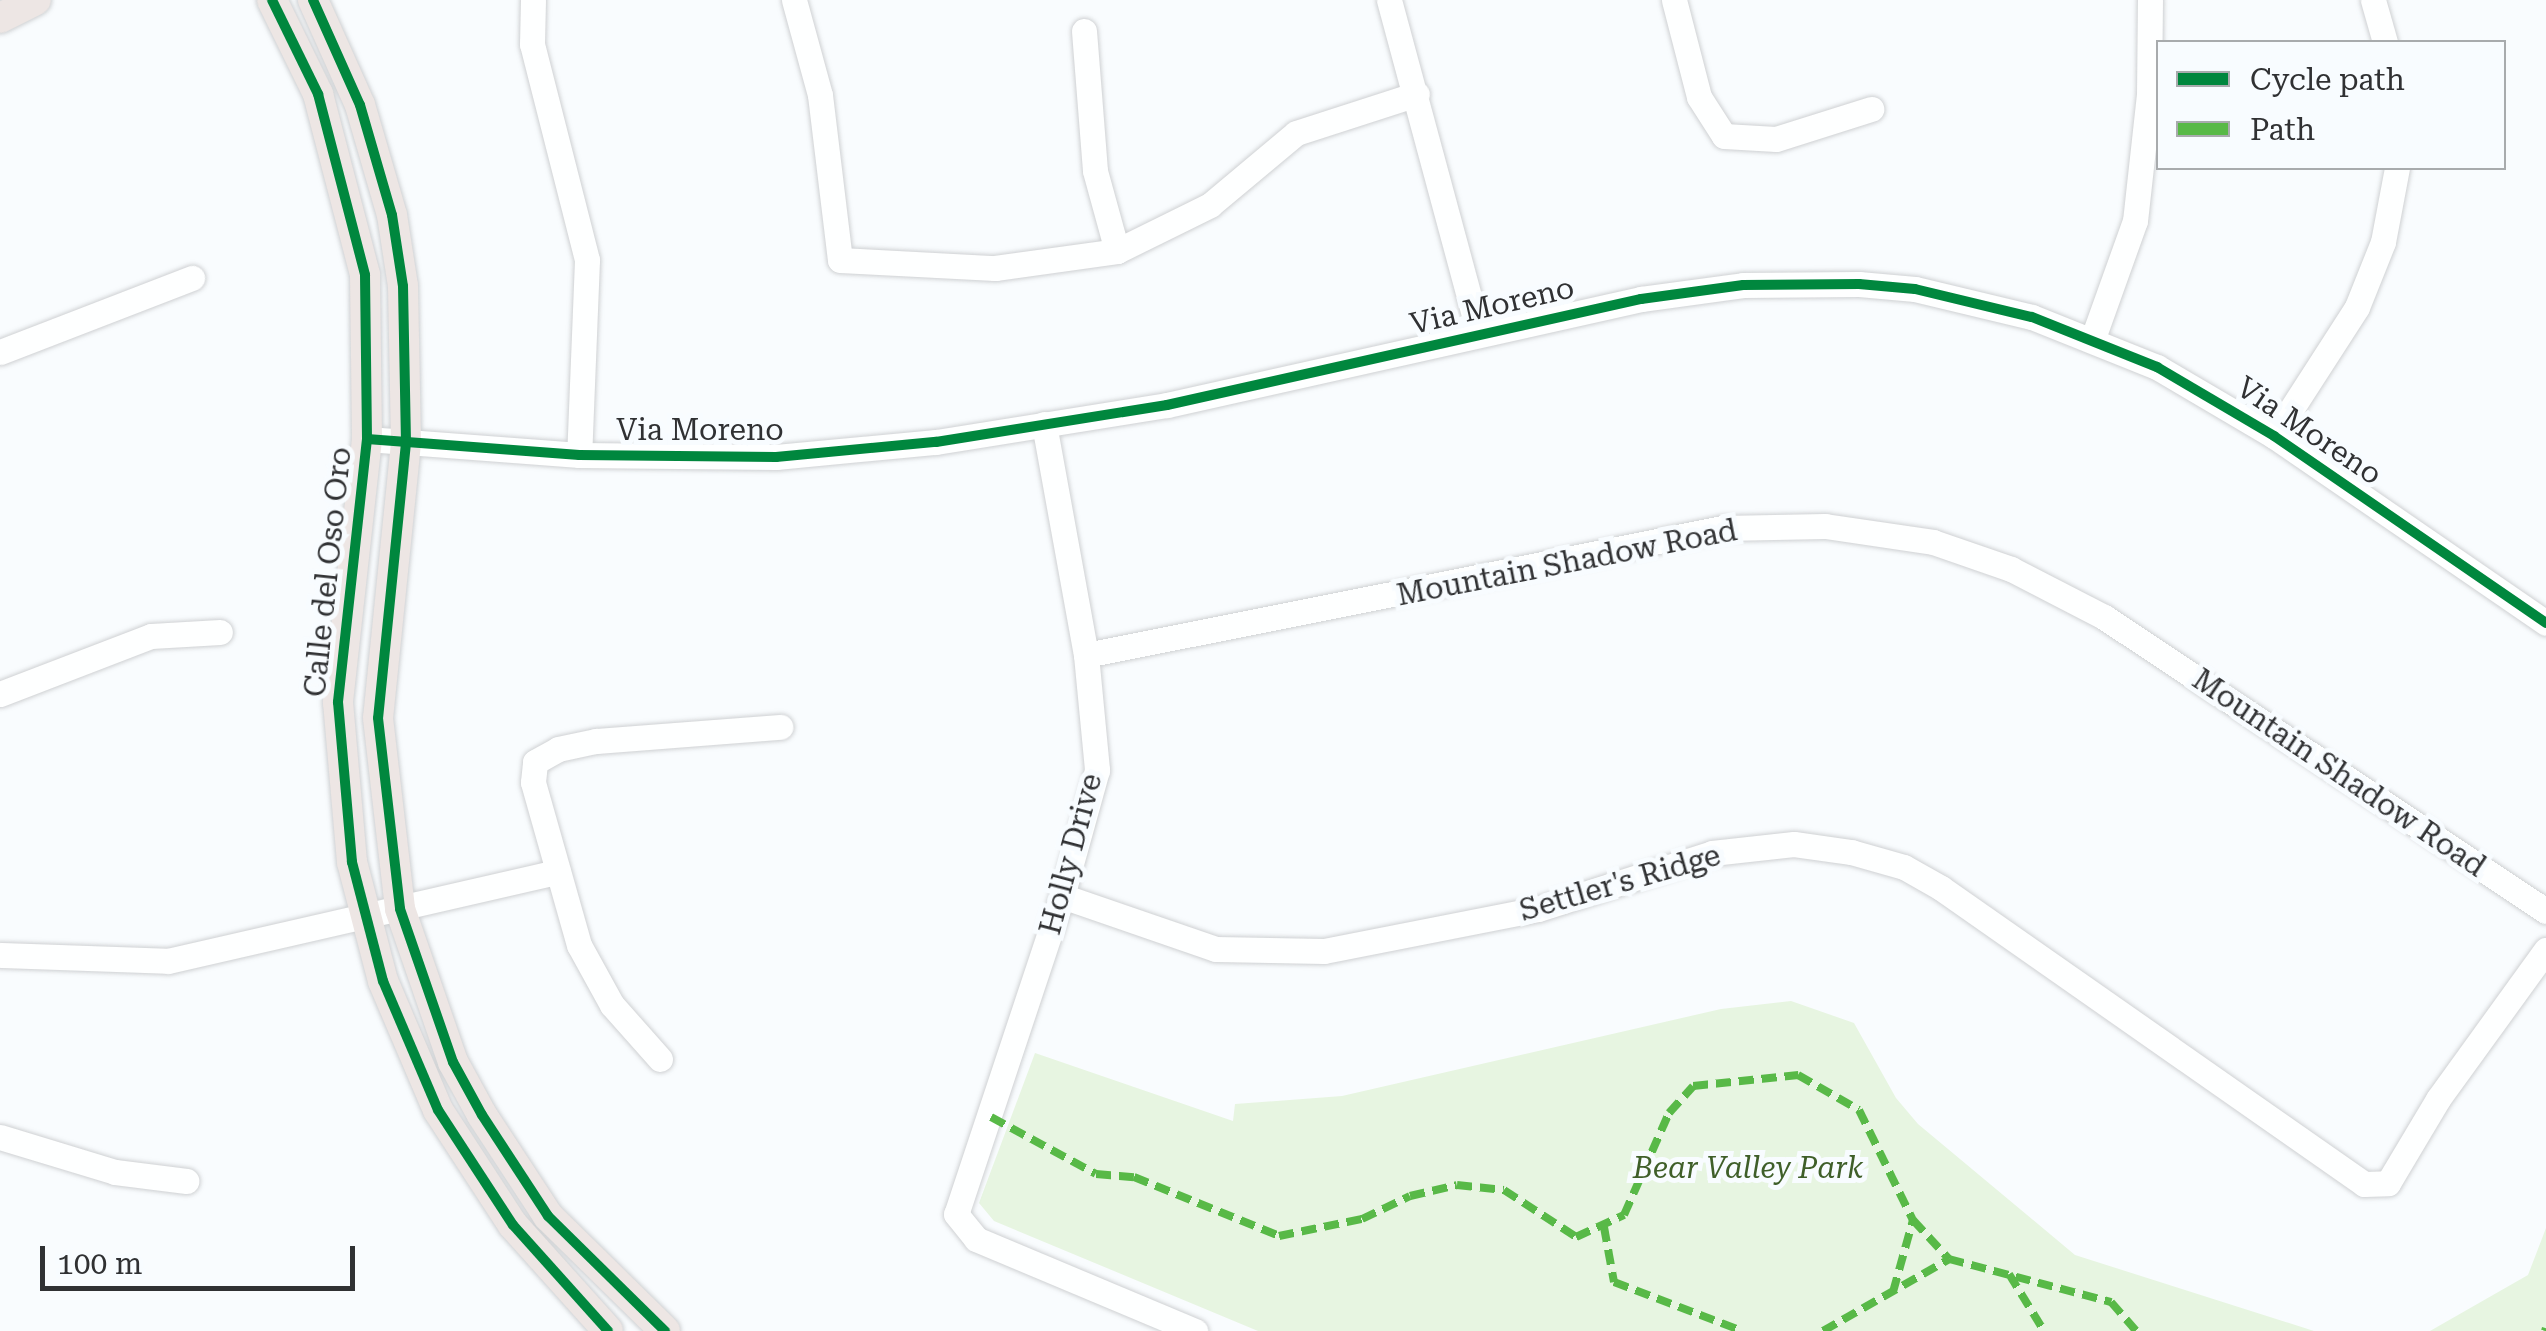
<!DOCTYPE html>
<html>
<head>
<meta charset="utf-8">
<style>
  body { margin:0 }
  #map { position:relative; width:2546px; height:1331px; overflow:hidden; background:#f9fcfe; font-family:"Roboto Serif",serif }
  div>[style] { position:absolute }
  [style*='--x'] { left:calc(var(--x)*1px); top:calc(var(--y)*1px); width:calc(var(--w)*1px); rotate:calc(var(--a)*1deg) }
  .green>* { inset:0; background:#e7f5e1 }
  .roads { filter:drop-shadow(0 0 2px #cfd1d3) drop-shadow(0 0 2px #cfd1d3) }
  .minor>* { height:25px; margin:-12.5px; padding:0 12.5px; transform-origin:12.5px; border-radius:12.5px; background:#feffff }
  .major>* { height:30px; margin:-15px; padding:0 15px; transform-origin:15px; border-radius:15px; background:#ede6e4 }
  .quiet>* { height:8px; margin-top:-4px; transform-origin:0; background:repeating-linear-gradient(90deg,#58b947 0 15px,transparent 0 23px) }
  .cycleway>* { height:10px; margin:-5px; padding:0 5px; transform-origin:5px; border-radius:5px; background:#00873e }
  span { translate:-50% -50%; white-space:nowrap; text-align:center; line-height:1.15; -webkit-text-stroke:10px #f8fcff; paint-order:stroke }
  .street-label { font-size:30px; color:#303133 }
  .park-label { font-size:30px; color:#3f5f29; font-style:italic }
  .legend { position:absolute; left:2156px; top:40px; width:350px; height:130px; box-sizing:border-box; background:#f8fcff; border:2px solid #a8abad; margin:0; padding:12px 18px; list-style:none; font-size:30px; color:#303133 }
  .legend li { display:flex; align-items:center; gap:20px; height:50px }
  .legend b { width:50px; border:2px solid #a8abad }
  .scale { position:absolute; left:40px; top:1246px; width:315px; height:45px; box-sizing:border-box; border:5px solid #303133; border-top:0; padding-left:12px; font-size:30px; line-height:35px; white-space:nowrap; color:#303133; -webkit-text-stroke:8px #f8fcff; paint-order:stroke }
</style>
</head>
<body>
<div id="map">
  <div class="green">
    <i style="clip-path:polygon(1791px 1001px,1854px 1023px,1896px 1098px,1918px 1124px,2075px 1255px,2314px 1331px,1258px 1331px,994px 1221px,979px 1203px,1035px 1053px,1233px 1121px,1235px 1104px,1342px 1096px,1721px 1009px)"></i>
    <i style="clip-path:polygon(2546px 1228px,2546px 1331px,2430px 1331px,2528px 1275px)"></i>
  </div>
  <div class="roads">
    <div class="minor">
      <i style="--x:533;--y:0;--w:44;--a:91.3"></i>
      <i style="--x:532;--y:44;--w:223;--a:75.7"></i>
      <i style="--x:587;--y:260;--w:195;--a:92.3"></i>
      <i style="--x:794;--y:0;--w:98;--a:74.7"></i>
      <i style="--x:820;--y:95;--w:166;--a:83.1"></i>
      <i style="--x:840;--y:260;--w:155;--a:3"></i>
      <i style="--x:995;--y:268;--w:123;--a:-7.9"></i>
      <i style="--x:1117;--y:251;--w:104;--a:-26.3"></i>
      <i style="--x:1210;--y:205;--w:112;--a:-39.9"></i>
      <i style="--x:1296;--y:133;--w:127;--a:-17.9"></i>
      <i style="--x:1389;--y:0;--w:346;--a:74.9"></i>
      <i style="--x:1674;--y:0;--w:100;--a:75.5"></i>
      <i style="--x:1699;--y:97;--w:46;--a:57.3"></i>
      <i style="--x:1724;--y:136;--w:52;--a:3.3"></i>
      <i style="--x:1776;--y:139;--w:100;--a:-17.5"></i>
      <i style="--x:2373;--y:0;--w:44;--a:74.1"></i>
      <i style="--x:1084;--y:31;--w:140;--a:85.5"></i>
      <i style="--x:1095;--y:171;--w:83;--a:74.6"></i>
      <i style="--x:2093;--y:338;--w:124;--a:-70.3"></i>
      <i style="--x:2135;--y:221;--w:128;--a:-83.7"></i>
      <i style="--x:2149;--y:94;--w:94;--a:-89.4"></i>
      <i style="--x:0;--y:352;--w:206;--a:-21.1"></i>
      <i style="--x:1044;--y:424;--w:235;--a:79.7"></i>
      <i style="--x:1086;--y:655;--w:116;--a:84.5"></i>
      <i style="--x:1097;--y:770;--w:131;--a:105.5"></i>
      <i style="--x:1062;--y:896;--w:335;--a:108.4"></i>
      <i style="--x:956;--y:1214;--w:32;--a:51"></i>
      <i style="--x:976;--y:1239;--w:238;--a:22.8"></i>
      <i style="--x:2274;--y:436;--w:153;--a:-57.2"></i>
      <i style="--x:2357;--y:307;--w:70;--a:-68.2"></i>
      <i style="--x:2383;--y:242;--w:75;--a:-79.3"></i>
      <i style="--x:367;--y:439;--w:213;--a:4.3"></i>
      <i style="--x:579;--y:455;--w:197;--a:0.6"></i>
      <i style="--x:776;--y:457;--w:161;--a:-5.4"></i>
      <i style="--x:936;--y:442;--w:234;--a:-9.1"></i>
      <i style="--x:1167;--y:405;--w:486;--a:-12.6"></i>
      <i style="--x:1641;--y:299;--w:103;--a:-7.8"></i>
      <i style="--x:1743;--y:285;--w:116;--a:-0.5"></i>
      <i style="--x:1859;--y:284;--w:56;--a:5.1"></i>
      <i style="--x:1915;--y:289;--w:120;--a:13.5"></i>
      <i style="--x:2032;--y:317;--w:135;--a:21.8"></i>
      <i style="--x:2157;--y:367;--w:136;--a:30.5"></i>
      <i style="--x:2274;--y:436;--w:330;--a:34.5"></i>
      <i style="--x:1086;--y:655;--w:650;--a:-11.28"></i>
      <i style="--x:1723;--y:528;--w:102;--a:-1.1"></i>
      <i style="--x:1825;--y:526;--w:109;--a:8.4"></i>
      <i style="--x:1933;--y:542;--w:83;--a:19.1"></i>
      <i style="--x:2011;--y:569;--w:105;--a:27.3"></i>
      <i style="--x:2104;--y:617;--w:531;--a:33.63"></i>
      <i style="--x:0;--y:694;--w:162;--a:-21"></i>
      <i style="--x:151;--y:636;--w:69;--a:-3.3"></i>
      <i style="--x:1062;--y:896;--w:163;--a:19"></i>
      <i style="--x:1216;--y:949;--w:108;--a:1.1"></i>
      <i style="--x:1324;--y:951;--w:218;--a:-11.1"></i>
      <i style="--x:1538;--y:909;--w:183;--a:-17.8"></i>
      <i style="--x:1712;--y:853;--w:82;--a:-6.3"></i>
      <i style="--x:1794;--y:844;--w:58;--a:8"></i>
      <i style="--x:1851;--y:852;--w:55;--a:15.8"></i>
      <i style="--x:1904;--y:867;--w:43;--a:29.6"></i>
      <i style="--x:1941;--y:888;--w:516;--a:34.98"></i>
      <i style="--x:2364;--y:1184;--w:24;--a:-2"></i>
      <i style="--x:2388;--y:1183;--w:98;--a:-59.2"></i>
      <i style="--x:2438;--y:1099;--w:184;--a:-54.1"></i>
      <i style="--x:0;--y:955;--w:168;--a:2"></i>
      <i style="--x:168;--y:961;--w:400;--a:-12.9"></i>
      <i style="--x:660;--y:1059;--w:72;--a:-131.6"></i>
      <i style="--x:612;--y:1005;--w:68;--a:-118.8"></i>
      <i style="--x:579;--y:945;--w:169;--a:-105.8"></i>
      <i style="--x:533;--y:782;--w:20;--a:-84"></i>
      <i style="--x:535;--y:762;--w:26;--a:-29"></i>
      <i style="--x:558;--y:749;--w:39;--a:-12"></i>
      <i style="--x:596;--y:741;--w:185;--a:-4.4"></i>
      <i style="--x:0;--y:1137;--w:120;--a:16.9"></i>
      <i style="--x:115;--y:1172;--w:72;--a:7.2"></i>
    </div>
    <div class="major">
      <i style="--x:272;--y:0;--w:105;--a:63.9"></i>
      <i style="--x:318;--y:94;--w:187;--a:75.4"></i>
      <i style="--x:365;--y:275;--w:164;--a:89.3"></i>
      <i style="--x:367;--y:439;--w:265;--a:96.3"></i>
      <i style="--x:338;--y:702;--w:161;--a:85"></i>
      <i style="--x:352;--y:862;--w:123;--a:75.4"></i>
      <i style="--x:383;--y:981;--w:140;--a:66.9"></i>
      <i style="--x:438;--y:1110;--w:137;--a:56.9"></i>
      <i style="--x:513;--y:1225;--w:142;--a:48.1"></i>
      <i style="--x:313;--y:0;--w:115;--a:65.9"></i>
      <i style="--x:360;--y:105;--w:115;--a:73.8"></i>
      <i style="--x:392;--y:215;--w:72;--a:81.2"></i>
      <i style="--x:403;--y:286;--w:157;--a:88.9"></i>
      <i style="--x:406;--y:443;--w:276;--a:95.8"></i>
      <i style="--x:378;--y:718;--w:192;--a:83.4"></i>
      <i style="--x:400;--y:909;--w:162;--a:70.9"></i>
      <i style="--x:453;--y:1062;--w:60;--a:61.3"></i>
      <i style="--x:482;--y:1115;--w:121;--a:56.8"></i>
      <i style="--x:548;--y:1216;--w:164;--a:44.5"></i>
      <i style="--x:0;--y:18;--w:40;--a:-26.6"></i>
    </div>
  </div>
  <div class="quiet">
    <i style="--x:991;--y:1117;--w:119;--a:28.5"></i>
    <i style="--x:1096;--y:1174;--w:38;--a:5"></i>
    <i style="--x:1134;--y:1177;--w:157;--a:22.1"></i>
    <i style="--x:1279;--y:1236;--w:85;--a:-11.6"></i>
    <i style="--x:1362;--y:1219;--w:53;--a:-25.6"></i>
    <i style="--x:1410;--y:1196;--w:48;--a:-13.2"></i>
    <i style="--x:1457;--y:1185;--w:47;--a:6.1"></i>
    <i style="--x:1504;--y:1190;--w:86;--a:33.1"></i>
    <i style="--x:1576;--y:1237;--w:53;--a:-24.6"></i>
    <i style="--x:1624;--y:1215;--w:111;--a:-66.2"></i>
    <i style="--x:1669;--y:1113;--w:36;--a:-48"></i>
    <i style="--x:1693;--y:1086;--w:106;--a:-6"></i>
    <i style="--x:1798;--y:1075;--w:70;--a:29.8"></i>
    <i style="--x:1859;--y:1110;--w:123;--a:63.9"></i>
    <i style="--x:1913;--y:1220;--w:53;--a:47.3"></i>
    <i style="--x:1949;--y:1259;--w:168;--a:14.9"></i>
    <i style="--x:2111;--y:1302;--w:38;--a:49"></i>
    <i style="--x:1604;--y:1227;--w:56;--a:79.7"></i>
    <i style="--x:1614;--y:1282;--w:137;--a:20.9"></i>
    <i style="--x:2009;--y:1274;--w:67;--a:58.4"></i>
    <i style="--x:1893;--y:1292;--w:75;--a:-74.5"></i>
    <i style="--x:1823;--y:1331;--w:145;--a:-29.7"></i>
    <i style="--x:2545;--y:1331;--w:3;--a:-72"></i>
  </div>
  <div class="cycleway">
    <i style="--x:272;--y:0;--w:105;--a:63.9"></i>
    <i style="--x:318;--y:94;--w:187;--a:75.4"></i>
    <i style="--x:365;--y:275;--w:164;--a:89.3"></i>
    <i style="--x:367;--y:439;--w:265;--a:96.3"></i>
    <i style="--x:338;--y:702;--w:161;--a:85"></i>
    <i style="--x:352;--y:862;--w:123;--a:75.4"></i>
    <i style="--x:383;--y:981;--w:140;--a:66.9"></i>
    <i style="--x:438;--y:1110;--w:137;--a:56.9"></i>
    <i style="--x:513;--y:1225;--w:142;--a:48.1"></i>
    <i style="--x:313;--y:0;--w:115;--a:65.9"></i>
    <i style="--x:360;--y:105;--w:115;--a:73.8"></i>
    <i style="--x:392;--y:215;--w:72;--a:81.2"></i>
    <i style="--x:403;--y:286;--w:157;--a:88.9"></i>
    <i style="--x:406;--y:443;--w:276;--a:95.8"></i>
    <i style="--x:378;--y:718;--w:192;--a:83.4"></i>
    <i style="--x:400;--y:909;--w:162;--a:70.9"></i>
    <i style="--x:453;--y:1062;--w:60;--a:61.3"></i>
    <i style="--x:482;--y:1115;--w:121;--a:56.8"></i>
    <i style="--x:548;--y:1216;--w:164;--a:44.5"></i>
    <i style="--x:367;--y:439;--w:213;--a:4.3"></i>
    <i style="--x:579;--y:455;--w:197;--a:0.6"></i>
    <i style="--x:776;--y:457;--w:161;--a:-5.4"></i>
    <i style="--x:936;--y:442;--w:234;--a:-9.1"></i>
    <i style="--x:1167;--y:405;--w:486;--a:-12.6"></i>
    <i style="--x:1641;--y:299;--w:103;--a:-7.8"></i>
    <i style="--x:1743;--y:285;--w:116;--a:-0.5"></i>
    <i style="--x:1859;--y:284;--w:56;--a:5.1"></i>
    <i style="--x:1915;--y:289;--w:120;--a:13.5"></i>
    <i style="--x:2032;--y:317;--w:135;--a:21.8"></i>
    <i style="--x:2157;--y:367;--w:136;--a:30.5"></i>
    <i style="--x:2274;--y:436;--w:330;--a:34.5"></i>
  </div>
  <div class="street-label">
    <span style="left:1492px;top:306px;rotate:-13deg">Via Moreno</span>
    <span style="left:700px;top:430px">Via Moreno</span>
    <span style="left:2309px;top:431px;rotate:34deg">Via Moreno</span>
    <span style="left:1567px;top:563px;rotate:-11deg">Mountain Shadow Road</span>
    <span style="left:328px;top:572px;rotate:-84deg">Calle del Oso Oro</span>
    <span style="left:2339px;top:773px;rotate:34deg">Mountain Shadow Road</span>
    <span style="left:1071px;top:854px;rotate:-75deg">Holly Drive</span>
    <span style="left:1620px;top:883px;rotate:-16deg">Settler's Ridge</span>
  </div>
  <div class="park-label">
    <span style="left:1748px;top:1168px">Bear Valley Park</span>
  </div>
  <ul class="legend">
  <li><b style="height:12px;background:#00873e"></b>Cycle path</li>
  <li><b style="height:12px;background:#58b947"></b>Path</li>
  </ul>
  <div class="scale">100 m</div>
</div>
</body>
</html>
